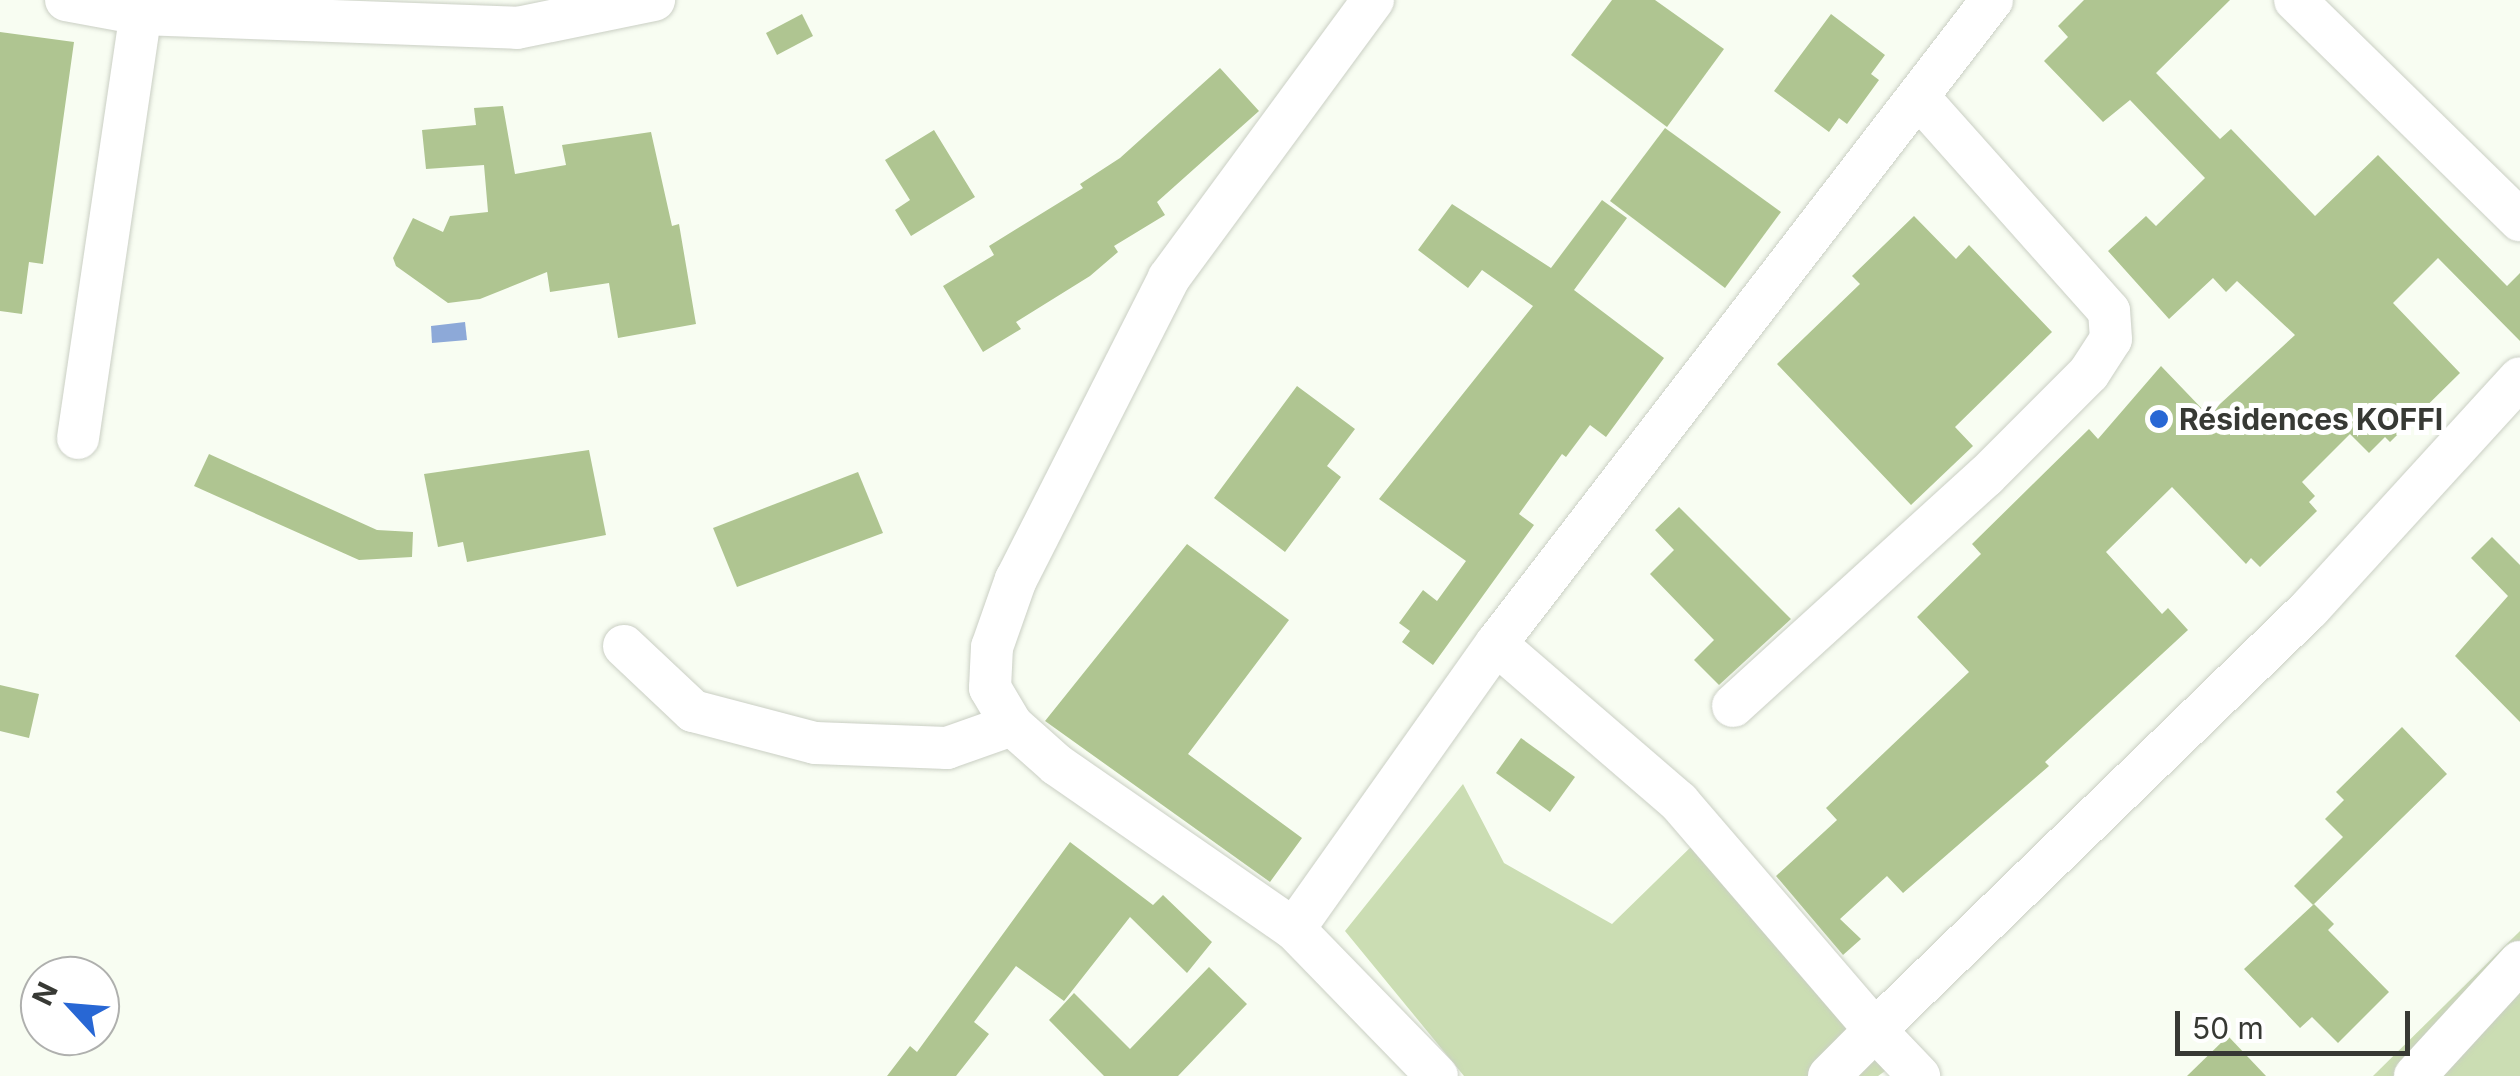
<!DOCTYPE html>
<html>
<head>
<meta charset="utf-8">
<style>
  body { margin:0 }
  #map { position:relative; width:2520px; height:1076px; overflow:hidden; background:#f8fdf2; font-family:Inter,sans-serif }
  div>[style] { position:absolute }
  [style*='--x'] { left:calc(var(--x)*1px); top:calc(var(--y)*1px); width:calc(var(--w)*1px); rotate:calc(var(--a)*1deg) }
  .green>* { inset:0; background:#cbddb3 }
  .water>* { inset:0; background:#8da9d8 }
  .building>* { inset:0; background:#afc591 }
  .roads { filter:drop-shadow(0 0 2px #cacfc4) drop-shadow(0 0 2px #cacfc4) }
  .minor>* { height:42px; margin:-21px; padding:0 21px; transform-origin:21px; border-radius:21px; background:#fff }
  .dots>* { width:28px; height:28px; translate:-50% -50%; box-sizing:border-box; border:5px solid #fff; border-radius:50% }
  span { translate:-50% -50%; white-space:nowrap; text-align:center; line-height:1.15; -webkit-text-stroke:10px #fff; paint-order:stroke }
  .poi-label { font-size:30px; color:#373934; font-weight:700 }
  .left { translate:0 -50%; text-align:left }
  .north { position:absolute; left:20px; top:956px; width:100px; height:100px; box-sizing:border-box; background:#fff; border:2px solid #afb0ae; border-radius:50%; rotate:296deg; font-size:28px; font-weight:700; line-height:40px; text-align:center; color:#373934 }
  .north::after { content:''; display:block; margin:auto; width:35px; height:45px; background:#2867d4; clip-path:polygon(50% 0,100% 100%,50% 72%,0 100%) }
  .scale { position:absolute; left:2175px; top:1011px; width:235px; height:45px; box-sizing:border-box; border:5px solid #373934; border-top:0; padding-left:12px; font-size:30px; line-height:35px; white-space:nowrap; color:#373934; -webkit-text-stroke:8px #fff; paint-order:stroke }
</style>
</head>
<body>
<div id="map">
  <div class="green">
    <i style="clip-path:polygon(1463px 784px,1504px 863px,1612px 924px,1697px 841px,1902px 1059px,1878px 1076px,1464px 1076px,1345px 931px)"></i>
    <i style="clip-path:polygon(2520px 931px,2520px 1076px,2373px 1076px)"></i>
  </div>
  <div class="water">
    <i style="clip-path:polygon(465px 322px,467px 340px,432px 343px,431px 326px)"></i>
  </div>
  <div class="building">
    <i style="clip-path:polygon(1612px 0,1655px 0,1724px 49px,1667px 127px,1571px 55px)"></i>
    <i style="clip-path:polygon(2084px 0,2230px 0,2156px 73px,2220px 139px,2231px 129px,2315px 216px,2378px 155px,2507px 286px,2520px 273px,2520px 341px,2438px 258px,2393px 303px,2460px 373px,2390px 442px,2385px 437px,2369px 453px,2350px 434px,2302px 482px,2315px 496px,2309px 502px,2317px 511px,2260px 567px,2251px 558px,2246px 564px,2172px 487px,2106px 552px,2162px 614px,2168px 608px,2188px 630px,2045px 762px,2049px 766px,1903px 893px,1887px 876px,1840px 919px,1861px 939px,1843px 955px,1776px 876px,1837px 820px,1826px 808px,1969px 672px,1917px 617px,1981px 554px,1972px 544px,2089px 429px,2098px 439px,2161px 366px,2208px 415px,2295px 335px,2237px 281px,2226px 292px,2213px 278px,2169px 319px,2108px 251px,2146px 216px,2156px 226px,2205px 178px,2130px 100px,2103px 122px,2044px 61px,2068px 37px,2058px 26px)"></i>
    <i style="clip-path:polygon(802px 14px,813px 36px,777px 55px,766px 33px)"></i>
    <i style="clip-path:polygon(1831px 14px,1885px 55px,1871px 74px,1879px 80px,1847px 124px,1839px 118px,1829px 132px,1774px 91px)"></i>
    <i style="clip-path:polygon(0 32px,74px 42px,43px 264px,29px 262px,22px 314px,0 311px)"></i>
    <i style="clip-path:polygon(1220px 68px,1259px 111px,1157px 202px,1165px 215px,1114px 246px,1118px 252px,1090px 276px,1016px 322px,1021px 329px,983px 352px,943px 286px,994px 255px,989px 246px,1083px 188px,1080px 184px,1120px 158px)"></i>
    <i style="clip-path:polygon(503px 106px,515px 174px,566px 165px,562px 145px,651px 132px,672px 226px,679px 224px,696px 324px,618px 338px,609px 283px,550px 292px,547px 272px,480px 299px,448px 303px,396px 266px,393px 258px,413px 218px,443px 232px,450px 216px,488px 212px,484px 165px,426px 169px,422px 130px,476px 125px,474px 108px)"></i>
    <i style="clip-path:polygon(1665px 128px,1781px 212px,1725px 288px,1610px 201px)"></i>
    <i style="clip-path:polygon(934px 130px,975px 197px,911px 236px,895px 210px,910px 200px,885px 160px)"></i>
    <i style="clip-path:polygon(1602px 200px,1627px 218px,1574px 290px,1664px 358px,1606px 437px,1590px 425px,1566px 457px,1562px 454px,1519px 514px,1534px 525px,1433px 665px,1402px 642px,1410px 631px,1399px 623px,1423px 590px,1437px 601px,1466px 561px,1379px 499px,1533px 306px,1482px 270px,1468px 288px,1418px 250px,1452px 204px,1551px 268px)"></i>
    <i style="clip-path:polygon(1914px 216px,1956px 259px,1969px 245px,2052px 332px,1955px 427px,1973px 446px,1911px 505px,1777px 364px,1860px 284px,1852px 276px)"></i>
    <i style="clip-path:polygon(1297px 386px,1355px 429px,1327px 466px,1341px 477px,1285px 552px,1214px 498px)"></i>
    <i style="clip-path:polygon(589px 450px,606px 535px,467px 562px,463px 542px,438px 547px,424px 474px)"></i>
    <i style="clip-path:polygon(209px 454px,377px 530px,413px 532px,412px 557px,359px 560px,194px 486px)"></i>
    <i style="clip-path:polygon(858px 472px,883px 533px,737px 587px,713px 528px)"></i>
    <i style="clip-path:polygon(1679px 507px,1791px 619px,1719px 685px,1694px 660px,1714px 640px,1650px 574px,1674px 550px,1655px 530px)"></i>
    <i style="clip-path:polygon(2492px 537px,2520px 565px,2520px 722px,2455px 656px,2508px 596px,2471px 558px)"></i>
    <i style="clip-path:polygon(1187px 544px,1289px 620px,1188px 754px,1302px 838px,1270px 882px,1045px 721px)"></i>
    <i style="clip-path:polygon(0 685px,39px 694px,29px 738px,0 731px)"></i>
    <i style="clip-path:polygon(2402px 727px,2447px 774px,2313px 905px,2294px 886px,2343px 837px,2325px 819px,2344px 800px,2336px 792px)"></i>
    <i style="clip-path:polygon(1521px 738px,1575px 777px,1550px 812px,1496px 773px)"></i>
    <i style="clip-path:polygon(1070px 842px,1153px 905px,1163px 895px,1212px 942px,1187px 973px,1130px 917px,1064px 1001px,1016px 966px,974px 1022px,989px 1034px,956px 1076px,887px 1076px,910px 1046px,917px 1052px)"></i>
    <i style="clip-path:polygon(2314px 904px,2334px 924px,2328px 930px,2389px 992px,2338px 1043px,2312px 1017px,2300px 1028px,2244px 969px)"></i>
    <i style="clip-path:polygon(1209px 967px,1247px 1004px,1178px 1076px,1104px 1076px,1049px 1020px,1074px 993px,1130px 1049px)"></i>
    <i style="clip-path:polygon(2228px 1036px,2266px 1076px,2187px 1076px)"></i>
  </div>
  <div class="roads">
    <div class="minor">
      <i style="--x:66;--y:0;--w:76;--a:10.6"></i>
      <i style="--x:141;--y:14;--w:376;--a:2.1"></i>
      <i style="--x:517;--y:28;--w:140;--a:-11.6"></i>
      <i style="--x:1373;--y:0;--w:345;--a:126.3"></i>
      <i style="--x:1169;--y:278;--w:338;--a:116.9"></i>
      <i style="--x:1016;--y:579;--w:72;--a:109.4"></i>
      <i style="--x:992;--y:647;--w:41;--a:92.8"></i>
      <i style="--x:990;--y:688;--w:43;--a:59.3"></i>
      <i style="--x:1012;--y:725;--w:60;--a:41.6"></i>
      <i style="--x:1057;--y:765;--w:288;--a:34.7"></i>
      <i style="--x:1294;--y:929;--w:205;--a:45.8"></i>
      <i style="--x:2295;--y:0;--w:315;--a:44.4"></i>
      <i style="--x:78;--y:438;--w:443;--a:-81.6"></i>
      <i style="--x:1496;--y:644;--w:242;--a:40.8"></i>
      <i style="--x:1679;--y:802;--w:301;--a:49.3"></i>
      <i style="--x:1875;--y:1030;--w:606;--a:-44.13"></i>
      <i style="--x:2310;--y:608;--w:311;--a:-47.6"></i>
      <i style="--x:624;--y:646;--w:95;--a:43.3"></i>
      <i style="--x:693;--y:711;--w:126;--a:14.7"></i>
      <i style="--x:815;--y:743;--w:132;--a:2.2"></i>
      <i style="--x:947;--y:748;--w:69;--a:-19.5"></i>
      <i style="--x:1733;--y:706;--w:341;--a:-42.3"></i>
      <i style="--x:1985;--y:477;--w:147;--a:-45"></i>
      <i style="--x:2089;--y:373;--w:40;--a:-57.1"></i>
      <i style="--x:2111;--y:339;--w:28;--a:-94"></i>
      <i style="--x:2109;--y:311;--w:284;--a:-131.7"></i>
      <i style="--x:1294;--y:929;--w:349;--a:-54.7"></i>
      <i style="--x:1496;--y:644;--w:813;--a:-52.4"></i>
      <i style="--x:1829;--y:1076;--w:65;--a:-45"></i>
      <i style="--x:1875;--y:1030;--w:64;--a:46.3"></i>
      <i style="--x:2415;--y:1076;--w:155;--a:-47.4"></i>
    </div>
  </div>
  <div class="dots">
    <i style="left:2159px;top:419px;background:#2867d4"></i>
  </div>
  <div class="poi-label">
    <span class="left" style="left:2179px;top:419px">Résidences KOFFI</span>
  </div>
  <div class="north">N</div>
  <div class="scale">50 m</div>
</div>
</body>
</html>
